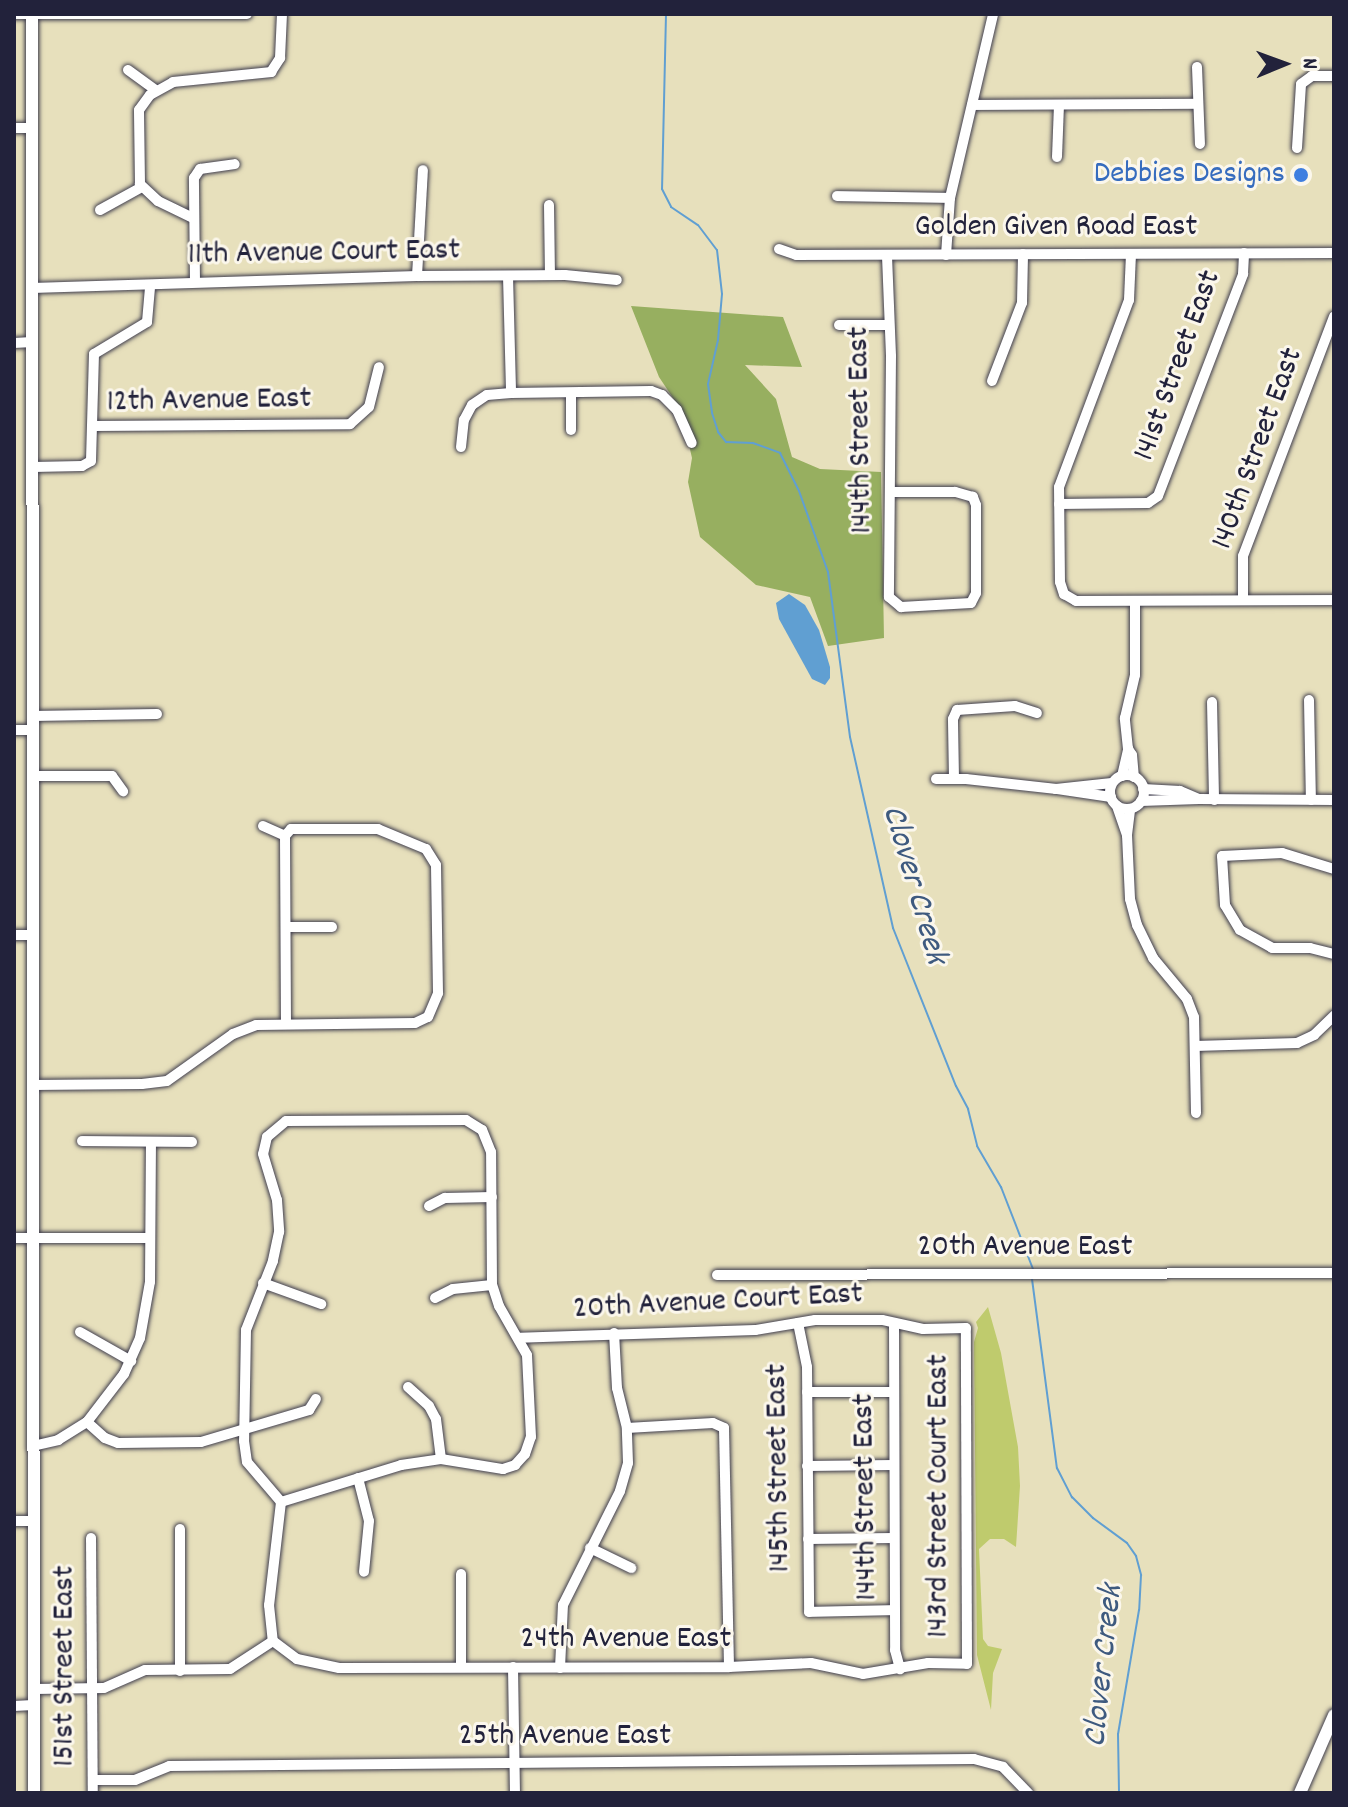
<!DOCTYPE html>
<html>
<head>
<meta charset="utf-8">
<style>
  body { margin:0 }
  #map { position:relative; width:1348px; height:1807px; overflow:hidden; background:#e7e0bc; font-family:Dekko,sans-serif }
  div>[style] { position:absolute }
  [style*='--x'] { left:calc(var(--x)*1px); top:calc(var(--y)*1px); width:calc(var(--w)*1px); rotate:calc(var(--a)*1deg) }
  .green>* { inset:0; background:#bfcb6d }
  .forest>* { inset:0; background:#97af60 }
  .water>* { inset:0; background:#609fd2 }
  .stream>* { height:2px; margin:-1px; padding:0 1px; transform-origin:1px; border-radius:1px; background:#609fd2 }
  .roads { filter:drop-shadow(0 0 2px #403e4e) drop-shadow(0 0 2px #403e4e) }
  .minor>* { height:10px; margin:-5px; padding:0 5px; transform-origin:5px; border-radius:5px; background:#fff }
  .minor>.ring { margin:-5px; padding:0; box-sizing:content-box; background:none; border:10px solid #fff; border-radius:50% }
  .major>* { height:12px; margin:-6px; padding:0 6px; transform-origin:6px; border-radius:6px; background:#fff }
  .dots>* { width:22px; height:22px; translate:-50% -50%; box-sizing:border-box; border:4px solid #fbf7ec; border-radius:50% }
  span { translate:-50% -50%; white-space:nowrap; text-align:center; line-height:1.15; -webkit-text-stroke:6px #fbf7ec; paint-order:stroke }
  .shop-label { font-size:32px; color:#366cbe }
  .right { translate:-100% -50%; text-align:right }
  .street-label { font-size:32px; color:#22223b }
  .water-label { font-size:34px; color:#3e5a7f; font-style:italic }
  .frame { position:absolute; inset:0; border:16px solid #22223b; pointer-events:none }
  .north { position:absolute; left:1244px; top:24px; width:80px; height:80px; -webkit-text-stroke:6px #fbf7ec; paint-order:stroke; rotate:89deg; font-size:22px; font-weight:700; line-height:32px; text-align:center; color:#22223b }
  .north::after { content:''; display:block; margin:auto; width:28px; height:36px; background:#22223b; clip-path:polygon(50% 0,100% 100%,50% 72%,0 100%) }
</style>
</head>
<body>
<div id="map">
  <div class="green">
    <i style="clip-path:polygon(988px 1307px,1001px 1353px,1018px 1447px,1020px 1486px,1016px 1547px,1004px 1539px,990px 1539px,979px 1549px,983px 1639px,988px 1646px,1002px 1649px,993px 1673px,991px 1710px,977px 1655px,974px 1342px,978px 1328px,976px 1322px)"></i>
  </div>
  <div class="forest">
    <i style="clip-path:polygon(631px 306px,783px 317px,802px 367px,745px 365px,776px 399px,792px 457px,820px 469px,881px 472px,884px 638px,828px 646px,810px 597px,756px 585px,700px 537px,688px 482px,692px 458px,681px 410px,659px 377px)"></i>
  </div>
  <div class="water">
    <i style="clip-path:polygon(789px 594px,805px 605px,819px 630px,830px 667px,830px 678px,825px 685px,812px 679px,779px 619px,776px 603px)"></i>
  </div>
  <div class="stream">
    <i style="--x:666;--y:14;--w:175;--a:91.3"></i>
    <i style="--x:662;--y:189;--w:20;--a:63"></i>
    <i style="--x:671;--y:207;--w:32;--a:34"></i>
    <i style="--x:698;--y:225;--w:31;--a:53"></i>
    <i style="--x:717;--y:250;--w:44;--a:83.5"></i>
    <i style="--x:722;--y:294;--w:46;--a:95"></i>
    <i style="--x:718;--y:340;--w:45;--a:102.8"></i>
    <i style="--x:708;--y:384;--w:29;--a:82"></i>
    <i style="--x:712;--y:413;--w:20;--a:72"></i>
    <i style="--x:718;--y:432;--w:13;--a:51"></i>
    <i style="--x:726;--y:442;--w:27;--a:2"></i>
    <i style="--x:753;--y:443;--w:29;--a:20"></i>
    <i style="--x:780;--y:453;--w:42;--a:63.4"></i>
    <i style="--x:799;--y:491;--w:86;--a:70.3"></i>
    <i style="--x:828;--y:572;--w:166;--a:82.4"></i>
    <i style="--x:850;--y:737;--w:196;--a:77.3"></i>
    <i style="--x:893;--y:928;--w:170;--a:68.3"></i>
    <i style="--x:956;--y:1086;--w:26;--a:62"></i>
    <i style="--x:968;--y:1109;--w:38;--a:76"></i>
    <i style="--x:977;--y:1146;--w:48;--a:59.7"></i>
    <i style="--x:1001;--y:1187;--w:88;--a:68.7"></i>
    <i style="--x:1032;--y:1279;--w:191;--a:82.5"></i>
    <i style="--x:1057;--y:1468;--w:33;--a:63"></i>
    <i style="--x:1072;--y:1497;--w:30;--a:45"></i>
    <i style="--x:1093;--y:1518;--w:42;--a:36.3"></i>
    <i style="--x:1127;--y:1543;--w:16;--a:55"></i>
    <i style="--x:1136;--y:1556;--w:20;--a:75"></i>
    <i style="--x:1141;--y:1575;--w:35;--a:93"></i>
    <i style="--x:1139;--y:1610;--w:126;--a:99.6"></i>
    <i style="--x:1118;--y:1734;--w:59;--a:89"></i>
  </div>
  <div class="roads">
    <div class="minor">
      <i style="--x:14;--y:14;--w:233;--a:0"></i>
      <i style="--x:1197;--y:67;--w:77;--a:87.8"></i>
      <i style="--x:128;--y:70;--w:34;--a:36"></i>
      <i style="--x:972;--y:105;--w:226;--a:-0.3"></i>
      <i style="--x:14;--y:128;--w:18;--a:0"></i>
      <i style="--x:1297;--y:148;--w:64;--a:-86.4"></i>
      <i style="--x:1301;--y:84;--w:14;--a:-36"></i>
      <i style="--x:1312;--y:76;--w:22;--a:0"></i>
      <i style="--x:1057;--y:157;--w:51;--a:-87.8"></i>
      <i style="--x:837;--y:196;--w:113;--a:1"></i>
      <i style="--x:549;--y:205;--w:70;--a:89.2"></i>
      <i style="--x:100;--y:210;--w:48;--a:-28.7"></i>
      <i style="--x:193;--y:218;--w:39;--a:-154"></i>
      <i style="--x:158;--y:201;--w:25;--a:-137"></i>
      <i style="--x:140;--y:184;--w:74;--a:-90.8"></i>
      <i style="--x:139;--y:110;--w:19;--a:-54"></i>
      <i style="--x:150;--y:95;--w:26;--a:-29"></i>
      <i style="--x:173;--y:82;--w:99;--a:-5.8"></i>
      <i style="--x:271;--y:72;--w:17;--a:-57"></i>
      <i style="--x:280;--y:58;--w:44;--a:-87.4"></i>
      <i style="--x:779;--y:249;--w:18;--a:19"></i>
      <i style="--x:796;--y:255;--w:538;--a:-0.21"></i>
      <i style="--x:1131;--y:254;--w:46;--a:92.5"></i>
      <i style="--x:1129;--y:300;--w:200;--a:110.5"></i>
      <i style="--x:1059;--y:487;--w:95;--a:89.4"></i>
      <i style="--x:1060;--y:582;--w:13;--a:72"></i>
      <i style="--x:1064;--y:594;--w:14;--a:30"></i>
      <i style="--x:1076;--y:601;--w:258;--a:-0.2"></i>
      <i style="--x:946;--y:255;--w:57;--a:-86"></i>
      <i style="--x:950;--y:198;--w:189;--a:-76.8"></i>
      <i style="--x:887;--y:256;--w:100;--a:87.7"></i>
      <i style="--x:891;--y:356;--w:241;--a:90.5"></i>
      <i style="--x:889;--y:597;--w:16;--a:40"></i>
      <i style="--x:901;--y:607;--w:70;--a:-3.3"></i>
      <i style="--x:971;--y:603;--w:11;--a:-63"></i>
      <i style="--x:976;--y:593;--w:88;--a:-90"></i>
      <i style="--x:976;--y:505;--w:9;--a:-111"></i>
      <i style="--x:973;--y:497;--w:19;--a:-164"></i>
      <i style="--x:955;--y:492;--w:65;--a:180"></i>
      <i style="--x:417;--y:276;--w:106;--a:-86.8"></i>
      <i style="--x:508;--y:276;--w:117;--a:88.5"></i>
      <i style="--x:195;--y:282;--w:104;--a:-90.6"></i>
      <i style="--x:194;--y:178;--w:11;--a:-56"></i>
      <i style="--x:200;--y:169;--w:35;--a:-8"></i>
      <i style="--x:32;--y:288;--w:385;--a:-1.8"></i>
      <i style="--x:417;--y:276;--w:148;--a:-0.4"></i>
      <i style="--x:565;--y:275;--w:52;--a:5.5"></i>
      <i style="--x:839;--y:325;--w:48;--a:0"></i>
      <i style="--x:14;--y:343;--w:18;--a:-3"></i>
      <i style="--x:992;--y:381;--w:84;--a:-69"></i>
      <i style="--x:1022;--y:303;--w:49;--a:-88.8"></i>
      <i style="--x:571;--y:393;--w:37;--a:90"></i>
      <i style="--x:93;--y:426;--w:257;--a:-0.4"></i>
      <i style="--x:350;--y:424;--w:25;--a:-42"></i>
      <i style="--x:369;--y:407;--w:41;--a:-76"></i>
      <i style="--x:461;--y:447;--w:27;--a:-84"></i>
      <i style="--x:464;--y:420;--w:17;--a:-62"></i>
      <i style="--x:472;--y:405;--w:18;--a:-34"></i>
      <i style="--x:487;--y:395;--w:24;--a:-5"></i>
      <i style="--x:511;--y:393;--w:140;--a:-0.8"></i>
      <i style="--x:651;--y:391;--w:12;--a:20"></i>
      <i style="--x:662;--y:395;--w:21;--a:45"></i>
      <i style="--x:677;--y:410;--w:36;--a:66"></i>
      <i style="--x:33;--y:467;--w:49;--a:-1.2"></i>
      <i style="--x:82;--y:466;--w:10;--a:-29"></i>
      <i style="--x:91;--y:461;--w:107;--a:-88.4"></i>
      <i style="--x:94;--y:354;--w:62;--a:-31.1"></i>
      <i style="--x:147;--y:322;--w:37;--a:-85"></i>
      <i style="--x:1059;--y:504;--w:89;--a:-0.6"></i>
      <i style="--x:1148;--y:503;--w:12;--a:-35"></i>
      <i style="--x:1158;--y:496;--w:238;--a:-69"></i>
      <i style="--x:1243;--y:274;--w:21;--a:-87"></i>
      <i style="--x:1243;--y:600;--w:44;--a:-90"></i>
      <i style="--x:1243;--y:556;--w:256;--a:-69.2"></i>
      <i style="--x:1309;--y:700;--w:100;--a:88.9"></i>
      <i style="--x:1212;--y:702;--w:98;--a:88.8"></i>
      <i style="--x:32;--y:716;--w:125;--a:-0.9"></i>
      <i style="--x:14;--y:730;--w:18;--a:0"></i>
      <i style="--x:1128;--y:749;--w:31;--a:-96"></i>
      <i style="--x:1125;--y:718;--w:44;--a:-76.9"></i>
      <i style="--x:1135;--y:675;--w:74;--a:-90"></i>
      <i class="ring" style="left:1110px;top:775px;width:24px;height:24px"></i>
      <i style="--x:33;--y:776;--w:79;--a:0"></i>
      <i style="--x:112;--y:776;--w:19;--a:54"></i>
      <i style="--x:1122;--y:776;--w:28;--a:-77"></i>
      <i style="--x:1128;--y:749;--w:7;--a:56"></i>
      <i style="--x:1132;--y:755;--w:22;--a:85"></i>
      <i style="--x:936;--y:779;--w:30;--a:0"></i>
      <i style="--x:966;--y:779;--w:91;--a:6.3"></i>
      <i style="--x:954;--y:779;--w:60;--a:-91"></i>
      <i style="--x:953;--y:719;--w:10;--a:-66"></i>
      <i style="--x:957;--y:710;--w:58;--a:-3.9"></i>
      <i style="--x:1015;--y:706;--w:23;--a:18"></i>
      <i style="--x:1111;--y:797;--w:56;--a:-171.7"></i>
      <i style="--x:1056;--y:789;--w:56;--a:-6.1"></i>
      <i style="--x:1199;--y:799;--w:135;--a:0.4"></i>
      <i style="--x:1141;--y:801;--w:58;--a:-2"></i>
      <i style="--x:1199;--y:799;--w:21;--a:-157"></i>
      <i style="--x:1180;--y:791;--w:37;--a:-177"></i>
      <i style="--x:1117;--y:806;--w:31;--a:71"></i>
      <i style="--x:1127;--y:835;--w:26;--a:-83"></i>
      <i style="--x:263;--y:826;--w:24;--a:24"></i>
      <i style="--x:1127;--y:835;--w:64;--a:87.3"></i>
      <i style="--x:1130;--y:899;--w:27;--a:75"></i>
      <i style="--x:1137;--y:925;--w:37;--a:64"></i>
      <i style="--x:1153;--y:958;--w:53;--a:50.3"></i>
      <i style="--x:1187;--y:999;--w:19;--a:69"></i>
      <i style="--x:1194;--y:1017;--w:96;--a:88.8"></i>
      <i style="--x:285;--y:836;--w:188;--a:89.7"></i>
      <i style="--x:1334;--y:869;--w:54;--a:-162.9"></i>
      <i style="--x:1282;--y:853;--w:60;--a:177.1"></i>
      <i style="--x:1222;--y:856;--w:49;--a:86.5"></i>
      <i style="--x:1225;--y:905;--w:29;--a:59"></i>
      <i style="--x:1240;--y:930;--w:37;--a:29"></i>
      <i style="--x:1272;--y:948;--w:38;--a:0"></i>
      <i style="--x:1310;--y:948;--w:25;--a:14"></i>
      <i style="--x:286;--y:927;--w:46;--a:0"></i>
      <i style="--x:14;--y:935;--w:18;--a:0"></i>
      <i style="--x:1195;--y:1046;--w:102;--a:-1.7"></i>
      <i style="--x:1297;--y:1043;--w:19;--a:-25"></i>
      <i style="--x:1314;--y:1035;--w:28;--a:-44"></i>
      <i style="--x:32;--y:1085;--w:110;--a:-0.5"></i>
      <i style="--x:142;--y:1084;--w:25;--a:-7"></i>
      <i style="--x:167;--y:1081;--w:81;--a:-35.5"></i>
      <i style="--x:233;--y:1034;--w:25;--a:-21"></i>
      <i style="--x:256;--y:1025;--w:159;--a:-0.7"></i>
      <i style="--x:415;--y:1023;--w:14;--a:-25"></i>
      <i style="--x:428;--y:1017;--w:26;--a:-67"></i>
      <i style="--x:438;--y:993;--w:128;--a:-90.9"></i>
      <i style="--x:436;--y:865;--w:19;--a:-122"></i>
      <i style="--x:426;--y:849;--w:52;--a:-157.4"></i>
      <i style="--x:378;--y:829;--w:87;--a:180"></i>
      <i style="--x:291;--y:829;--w:9;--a:131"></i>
      <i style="--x:82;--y:1141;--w:110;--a:0.5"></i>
      <i style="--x:429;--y:1206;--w:18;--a:-27"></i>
      <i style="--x:445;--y:1198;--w:47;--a:-1.2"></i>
      <i style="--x:14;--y:1238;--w:136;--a:0"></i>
      <i style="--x:717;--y:1275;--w:617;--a:-0.19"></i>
      <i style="--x:263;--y:1283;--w:62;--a:19.9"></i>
      <i style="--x:435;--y:1298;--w:20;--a:-27"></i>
      <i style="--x:453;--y:1289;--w:39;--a:-6"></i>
      <i style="--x:798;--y:1323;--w:45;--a:78.4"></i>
      <i style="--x:807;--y:1367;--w:245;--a:89.5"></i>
      <i style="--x:809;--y:1612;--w:85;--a:-1.3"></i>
      <i style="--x:894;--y:1323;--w:327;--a:89.8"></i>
      <i style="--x:895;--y:1650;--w:20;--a:75"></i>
      <i style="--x:80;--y:1332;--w:59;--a:29.6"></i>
      <i style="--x:408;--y:1387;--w:28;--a:42"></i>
      <i style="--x:429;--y:1406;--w:15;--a:62"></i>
      <i style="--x:436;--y:1419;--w:40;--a:82.9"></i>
      <i style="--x:807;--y:1392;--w:85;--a:0"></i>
      <i style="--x:87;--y:1422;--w:24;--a:42"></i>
      <i style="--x:105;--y:1438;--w:14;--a:21"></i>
      <i style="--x:118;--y:1443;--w:83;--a:-0.7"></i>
      <i style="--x:201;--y:1442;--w:113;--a:-16.5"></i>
      <i style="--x:309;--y:1410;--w:13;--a:-58"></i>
      <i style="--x:627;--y:1428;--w:86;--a:-3.3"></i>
      <i style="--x:713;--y:1423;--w:12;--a:24"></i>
      <i style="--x:724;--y:1428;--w:239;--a:88.8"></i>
      <i style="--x:33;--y:1446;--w:26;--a:-13"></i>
      <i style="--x:58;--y:1440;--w:34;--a:-32"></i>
      <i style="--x:87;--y:1422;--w:61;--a:-52.4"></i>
      <i style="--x:124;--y:1374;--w:39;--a:-66"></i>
      <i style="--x:140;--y:1338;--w:57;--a:-79.9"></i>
      <i style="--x:150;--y:1282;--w:138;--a:-89.6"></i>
      <i style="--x:807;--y:1466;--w:86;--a:-0.7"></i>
      <i style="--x:358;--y:1478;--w:44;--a:75.7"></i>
      <i style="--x:369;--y:1521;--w:51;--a:95.6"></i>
      <i style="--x:281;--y:1502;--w:126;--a:-17.1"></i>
      <i style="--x:401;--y:1465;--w:40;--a:-8.5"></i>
      <i style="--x:441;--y:1459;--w:63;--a:9.2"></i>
      <i style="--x:503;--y:1469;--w:13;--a:-18"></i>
      <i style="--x:515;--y:1465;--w:15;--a:-48"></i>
      <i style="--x:525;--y:1454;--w:18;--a:-71"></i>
      <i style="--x:531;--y:1437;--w:82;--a:-92.8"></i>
      <i style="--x:527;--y:1355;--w:56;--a:-119.7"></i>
      <i style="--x:499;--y:1306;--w:22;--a:-108"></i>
      <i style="--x:492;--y:1285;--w:133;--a:-90.4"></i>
      <i style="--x:491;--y:1152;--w:24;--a:-112"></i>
      <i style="--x:482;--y:1130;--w:19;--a:-148"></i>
      <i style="--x:466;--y:1120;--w:180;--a:179.7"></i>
      <i style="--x:286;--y:1121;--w:25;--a:140"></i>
      <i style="--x:267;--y:1137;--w:17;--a:103"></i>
      <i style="--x:263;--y:1154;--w:48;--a:73.1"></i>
      <i style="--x:277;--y:1200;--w:32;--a:86"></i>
      <i style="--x:279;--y:1232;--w:30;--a:102"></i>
      <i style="--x:273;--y:1261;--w:74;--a:111.4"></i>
      <i style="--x:246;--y:1330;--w:111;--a:91"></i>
      <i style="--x:244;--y:1441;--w:21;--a:82"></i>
      <i style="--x:247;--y:1462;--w:52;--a:49.6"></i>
      <i style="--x:281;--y:1502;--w:104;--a:96.6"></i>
      <i style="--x:269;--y:1605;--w:36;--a:84"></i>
      <i style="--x:273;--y:1641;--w:30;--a:37"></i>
      <i style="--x:297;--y:1659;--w:43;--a:12.1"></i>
      <i style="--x:339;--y:1668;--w:390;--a:-0.1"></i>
      <i style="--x:729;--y:1667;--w:82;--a:-2.8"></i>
      <i style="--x:811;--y:1663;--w:53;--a:11.9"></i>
      <i style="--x:863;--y:1674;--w:66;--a:-9.6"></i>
      <i style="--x:928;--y:1663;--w:39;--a:1"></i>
      <i style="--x:967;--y:1664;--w:336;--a:-90.2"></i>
      <i style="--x:966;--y:1328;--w:43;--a:178.7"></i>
      <i style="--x:923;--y:1329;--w:42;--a:-167.6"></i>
      <i style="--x:882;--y:1320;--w:67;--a:180"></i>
      <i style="--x:815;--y:1320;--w:61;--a:170.5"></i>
      <i style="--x:755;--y:1330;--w:235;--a:178.1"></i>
      <i style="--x:14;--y:1521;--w:19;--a:0"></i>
      <i style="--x:91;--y:1538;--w:255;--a:89.6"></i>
      <i style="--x:808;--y:1539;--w:86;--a:-0.7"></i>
      <i style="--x:590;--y:1548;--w:46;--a:26"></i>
      <i style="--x:461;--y:1574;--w:93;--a:90"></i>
      <i style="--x:513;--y:1667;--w:126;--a:89.1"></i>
      <i style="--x:560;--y:1668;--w:63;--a:-87.3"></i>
      <i style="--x:563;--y:1605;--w:127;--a:-63.4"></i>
      <i style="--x:620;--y:1491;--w:29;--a:-74"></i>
      <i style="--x:628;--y:1463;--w:35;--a:-92"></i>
      <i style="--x:627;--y:1428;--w:41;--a:-104"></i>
      <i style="--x:617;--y:1388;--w:55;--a:-93.1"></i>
      <i style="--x:180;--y:1671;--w:142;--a:-90"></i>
      <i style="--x:34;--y:1689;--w:70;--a:-0.8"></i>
      <i style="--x:104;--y:1688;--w:45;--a:-23.7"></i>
      <i style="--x:145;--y:1670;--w:85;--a:-0.7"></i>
      <i style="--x:230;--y:1669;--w:51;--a:-33.1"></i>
      <i style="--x:14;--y:1706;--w:19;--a:-3"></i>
      <i style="--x:93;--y:1780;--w:42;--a:0"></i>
      <i style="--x:135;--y:1780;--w:37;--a:-22"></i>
      <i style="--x:169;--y:1766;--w:805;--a:-0.5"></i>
      <i style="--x:974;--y:1759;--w:30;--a:15"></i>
      <i style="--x:1003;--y:1767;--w:36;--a:46"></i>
    </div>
    <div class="major">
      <i style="--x:32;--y:14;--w:1779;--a:89.94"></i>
      <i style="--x:1300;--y:1793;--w:85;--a:-66.4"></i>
    </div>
  </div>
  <div class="dots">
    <i style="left:1301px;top:175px;background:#3f7fe0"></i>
  </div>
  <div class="shop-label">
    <span class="right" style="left:1285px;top:175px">Debbies Designs</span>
  </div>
  <div class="street-label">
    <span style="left:1056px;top:228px">Golden Given Road East</span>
    <span style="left:324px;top:254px;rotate:-1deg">11th Avenue Court East</span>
    <span style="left:1179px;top:366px;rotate:-70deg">141st Street East</span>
    <span style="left:209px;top:402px;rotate:-1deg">12th Avenue East</span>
    <span style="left:862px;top:430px;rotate:-91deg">144th Street East</span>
    <span style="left:1259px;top:449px;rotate:-70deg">140th Street East</span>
    <span style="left:1025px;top:1248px">20th Avenue East</span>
    <span style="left:718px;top:1303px;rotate:-3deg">20th Avenue Court East</span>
    <span style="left:780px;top:1468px;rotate:-91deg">145th Street East</span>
    <span style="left:940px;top:1496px;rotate:-90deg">143rd Street Court East</span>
    <span style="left:867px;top:1497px;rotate:-91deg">144th Street East</span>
    <span style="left:626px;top:1640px">24th Avenue East</span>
    <span style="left:66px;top:1666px;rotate:-90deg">151st Street East</span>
    <span style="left:565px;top:1737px">25th Avenue East</span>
  </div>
  <div class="water-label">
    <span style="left:913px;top:885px;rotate:74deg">Clover Creek</span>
    <span style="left:1105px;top:1666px;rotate:-84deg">Clover Creek</span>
  </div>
  <div class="frame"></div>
  <div class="north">N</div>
</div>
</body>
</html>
